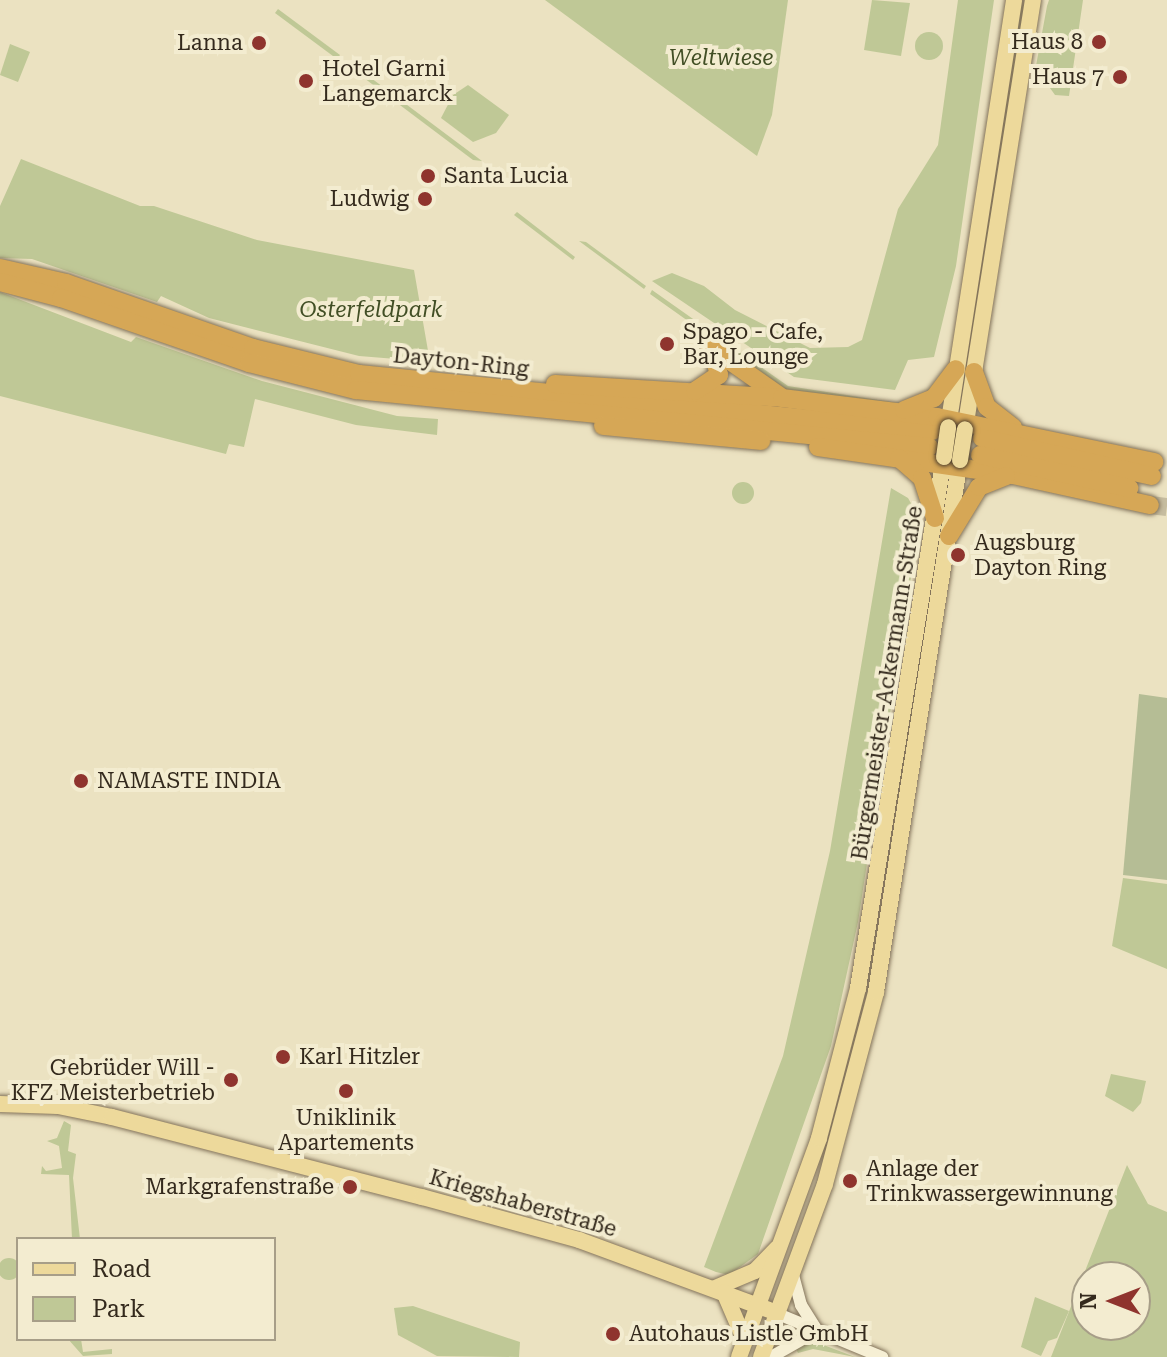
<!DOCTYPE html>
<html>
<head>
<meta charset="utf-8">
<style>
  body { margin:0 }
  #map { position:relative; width:1167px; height:1357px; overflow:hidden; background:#ebe2c1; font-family:"Roboto Serif",serif }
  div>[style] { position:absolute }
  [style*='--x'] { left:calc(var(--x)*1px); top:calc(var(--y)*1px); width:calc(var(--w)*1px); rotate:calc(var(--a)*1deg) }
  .green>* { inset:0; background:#bfc896 }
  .round { border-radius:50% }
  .cemetery>* { inset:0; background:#b5bd95 }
  .highway-tunnel>* { height:18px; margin-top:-9px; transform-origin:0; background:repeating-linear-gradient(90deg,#c6bda0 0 18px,transparent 0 27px) }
  .roads { filter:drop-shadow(0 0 2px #83735a) drop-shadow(0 0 2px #83735a) }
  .minor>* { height:12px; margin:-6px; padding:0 6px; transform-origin:6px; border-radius:6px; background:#f6efd4 }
  .major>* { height:16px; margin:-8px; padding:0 8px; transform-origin:8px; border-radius:8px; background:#edd99b }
  .highway>* { height:18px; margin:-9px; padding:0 9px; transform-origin:9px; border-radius:9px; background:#d6a756 }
  .bridges { filter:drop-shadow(0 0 2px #51412e) drop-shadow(0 0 2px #51412e) }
  .major-bridge>* { height:16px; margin:-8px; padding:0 8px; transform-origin:8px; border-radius:8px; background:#edd99b }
  .dots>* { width:22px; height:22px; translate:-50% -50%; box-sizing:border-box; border:4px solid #f3ecd0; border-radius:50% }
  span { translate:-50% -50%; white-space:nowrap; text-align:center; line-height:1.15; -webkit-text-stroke:8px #f3ecd0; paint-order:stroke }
  .poi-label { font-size:22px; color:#342a1d }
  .right { translate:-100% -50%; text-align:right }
  .left { translate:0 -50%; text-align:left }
  .park-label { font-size:22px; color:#424f25; font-style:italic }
  .street-label { font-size:22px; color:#342a1d }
  .legend { position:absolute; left:16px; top:1237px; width:260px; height:104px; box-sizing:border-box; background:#f3ecd0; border:2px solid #a79e88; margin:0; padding:10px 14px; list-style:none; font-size:24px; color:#342a1d }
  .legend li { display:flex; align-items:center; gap:16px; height:40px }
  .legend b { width:40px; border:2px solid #a79e88 }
  .north { position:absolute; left:1071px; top:1261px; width:80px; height:80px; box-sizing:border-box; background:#f3ecd0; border:2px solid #a79e88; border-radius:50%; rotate:270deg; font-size:22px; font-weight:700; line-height:32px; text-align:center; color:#342a1d }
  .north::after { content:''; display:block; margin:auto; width:28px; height:36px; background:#8f342e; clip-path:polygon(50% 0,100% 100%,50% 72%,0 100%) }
</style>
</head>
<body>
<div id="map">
  <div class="green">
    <i style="clip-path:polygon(545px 0,788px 0,772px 115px,757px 156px)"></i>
    <i style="clip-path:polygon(872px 0,910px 3px,901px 56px,864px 50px)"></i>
    <i style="clip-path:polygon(958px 0,994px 0,956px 266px,934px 357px,908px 360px,895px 390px,794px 377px,652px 281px,672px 273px,704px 286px,735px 310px,810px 348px,848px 347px,862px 340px,898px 209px,938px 145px)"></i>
    <i style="clip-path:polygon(1083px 0,1069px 96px,1055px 95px,1045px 81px,1033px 82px,1047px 6px,1049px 0)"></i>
    <i style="clip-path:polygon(1019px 5px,1025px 6px,961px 403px,981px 261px)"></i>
    <i style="clip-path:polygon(278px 9px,340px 55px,337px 59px,275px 13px)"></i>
    <i class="round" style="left:915px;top:32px;width:28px;height:28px"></i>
    <i style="clip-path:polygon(10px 44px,30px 52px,18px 82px,0 75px)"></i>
    <i style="clip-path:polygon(355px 66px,482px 161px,473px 160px,352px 69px)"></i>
    <i style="clip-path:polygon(468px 85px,509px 115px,496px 133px,473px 142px,441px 118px,453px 95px)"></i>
    <i style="clip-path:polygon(21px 159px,140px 206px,154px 206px,257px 240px,414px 270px,431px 368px,421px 361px,359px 356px,209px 318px,161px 296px,157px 302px,32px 259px,0 258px,0 206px)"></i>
    <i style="clip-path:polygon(517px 212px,575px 257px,573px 260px,514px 215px)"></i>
    <i style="clip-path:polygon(579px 241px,586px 242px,646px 286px,644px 289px)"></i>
    <i style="clip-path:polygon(652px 290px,788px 386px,911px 405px,788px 392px,650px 294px)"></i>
    <i style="clip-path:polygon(0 292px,131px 342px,136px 337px,262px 381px,397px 416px,438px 419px,437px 435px,356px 425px,255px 399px,244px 447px,229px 444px,226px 454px,0 396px)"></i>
    <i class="round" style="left:732px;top:482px;width:22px;height:22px"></i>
    <i style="clip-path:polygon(891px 488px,908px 498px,920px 519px,858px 922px,831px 1046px,758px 1254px,729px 1275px,716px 1272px,704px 1267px,783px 1056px,830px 851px)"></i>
    <i style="clip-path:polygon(1123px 878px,1167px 884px,1167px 969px,1112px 946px)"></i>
    <i style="clip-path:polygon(1111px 1074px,1146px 1081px,1141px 1103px,1133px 1112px,1105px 1096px)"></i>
    <i style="clip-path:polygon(64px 1121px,71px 1125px,68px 1151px,76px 1154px,73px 1178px,80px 1239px,72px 1239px,69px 1175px,41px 1174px,42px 1166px,46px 1171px,62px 1168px,59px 1146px,47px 1141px,57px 1138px)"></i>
    <i style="clip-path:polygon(evenodd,1127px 1165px,1148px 1204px,1167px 1212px,1167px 1357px,1051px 1357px,1127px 1165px,1135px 1277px,1135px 1325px,1087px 1325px,1087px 1277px,1135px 1277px)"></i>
    <i class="round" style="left:-2px;top:1258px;width:22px;height:22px"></i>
    <i style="clip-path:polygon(1035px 1297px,1069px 1311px,1057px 1338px,1048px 1341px,1041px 1356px,1021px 1347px)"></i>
    <i style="clip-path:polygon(413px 1306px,520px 1342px,519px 1357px,437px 1356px,398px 1335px,394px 1308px)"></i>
    <i style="clip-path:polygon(68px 1339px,81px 1339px,83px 1352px,112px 1349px,112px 1354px,83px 1356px)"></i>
    <i style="clip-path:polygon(810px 1343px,821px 1344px,855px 1357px,813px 1349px,798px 1353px,795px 1347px)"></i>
  </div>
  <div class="cemetery">
    <i style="clip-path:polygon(1139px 694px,1167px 698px,1167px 880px,1123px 875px)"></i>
  </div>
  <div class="highway-tunnel">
    <i style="--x:1150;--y:505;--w:17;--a:7"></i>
  </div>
  <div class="roads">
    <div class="minor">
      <i style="--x:793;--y:1275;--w:31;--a:75"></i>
      <i style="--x:801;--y:1305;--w:31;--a:58"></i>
      <i style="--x:778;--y:1314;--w:113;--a:22.5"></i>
      <i style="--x:771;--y:1357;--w:53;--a:-29.5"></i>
    </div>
    <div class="major">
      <i style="--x:948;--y:427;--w:432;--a:-81.2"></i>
      <i style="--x:965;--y:429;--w:434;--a:-81"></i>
      <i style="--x:0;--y:1104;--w:58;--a:2"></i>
      <i style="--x:58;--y:1106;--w:55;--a:11.5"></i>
      <i style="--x:112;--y:1117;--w:320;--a:14.5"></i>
      <i style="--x:422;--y:1197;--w:163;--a:15.3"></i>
      <i style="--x:579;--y:1240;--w:202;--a:20.2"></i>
      <i style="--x:715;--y:1288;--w:43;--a:-23"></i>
      <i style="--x:755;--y:1271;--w:32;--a:-46"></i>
      <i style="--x:724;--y:1292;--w:53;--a:66.8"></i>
      <i style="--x:739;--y:1357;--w:233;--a:-69.9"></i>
      <i style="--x:819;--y:1138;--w:155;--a:-75.4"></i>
      <i style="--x:858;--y:988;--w:538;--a:-80.8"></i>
      <i style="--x:761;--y:1357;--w:184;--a:-69.7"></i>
      <i style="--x:825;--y:1184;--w:199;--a:-75.1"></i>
      <i style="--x:876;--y:992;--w:539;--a:-81.03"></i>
    </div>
    <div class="highway">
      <i style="--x:0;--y:268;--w:68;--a:12.8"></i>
      <i style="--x:66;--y:283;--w:198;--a:19.2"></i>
      <i style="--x:253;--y:348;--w:109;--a:13.8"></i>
      <i style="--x:359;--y:374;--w:576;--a:5.68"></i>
      <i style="--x:0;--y:282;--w:63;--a:14.7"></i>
      <i style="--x:61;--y:298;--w:199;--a:19.1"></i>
      <i style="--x:249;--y:363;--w:110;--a:14.2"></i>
      <i style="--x:356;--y:390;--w:576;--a:5.68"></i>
      <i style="--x:710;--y:347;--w:85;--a:35"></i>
      <i style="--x:974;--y:372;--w:37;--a:70"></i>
      <i style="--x:987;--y:407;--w:33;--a:38"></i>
      <i style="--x:555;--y:384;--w:227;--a:3.5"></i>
      <i style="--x:782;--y:398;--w:156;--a:7"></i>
      <i style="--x:937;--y:417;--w:222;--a:11.7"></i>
      <i style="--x:695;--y:391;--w:29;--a:-34"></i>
      <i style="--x:719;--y:375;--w:27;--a:-105"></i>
      <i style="--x:904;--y:410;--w:32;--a:-22"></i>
      <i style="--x:934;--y:398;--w:36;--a:-53"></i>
      <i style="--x:603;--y:426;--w:159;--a:5.4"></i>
      <i style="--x:982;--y:438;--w:174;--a:12.6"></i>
      <i style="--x:818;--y:447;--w:197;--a:8.2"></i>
      <i style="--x:1013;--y:475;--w:140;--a:12.4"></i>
      <i style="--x:980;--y:455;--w:153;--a:12.5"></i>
      <i style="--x:899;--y:458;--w:30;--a:41"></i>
      <i style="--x:922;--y:478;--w:42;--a:72"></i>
      <i style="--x:949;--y:536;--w:57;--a:-58.5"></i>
      <i style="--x:979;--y:487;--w:29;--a:-22"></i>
    </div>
  </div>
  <div class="bridges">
    <div class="major-bridge">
      <i style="--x:944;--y:457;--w:30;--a:-82"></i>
      <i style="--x:960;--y:460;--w:31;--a:-81"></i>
    </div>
  </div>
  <div class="dots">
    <i style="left:1099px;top:42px;background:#8f342e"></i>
    <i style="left:259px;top:43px;background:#8f342e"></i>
    <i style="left:1120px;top:77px;background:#8f342e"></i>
    <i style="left:306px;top:81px;background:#8f342e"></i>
    <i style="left:428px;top:176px;background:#8f342e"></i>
    <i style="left:425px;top:199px;background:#8f342e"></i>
    <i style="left:667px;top:344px;background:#8f342e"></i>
    <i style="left:958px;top:555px;background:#8f342e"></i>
    <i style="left:81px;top:781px;background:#8f342e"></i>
    <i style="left:283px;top:1057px;background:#8f342e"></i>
    <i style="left:231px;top:1080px;background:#8f342e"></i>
    <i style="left:346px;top:1091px;background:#8f342e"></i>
    <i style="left:850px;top:1181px;background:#8f342e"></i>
    <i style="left:350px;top:1187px;background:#8f342e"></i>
    <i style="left:613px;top:1334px;background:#8f342e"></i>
  </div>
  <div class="poi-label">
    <span class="right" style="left:1083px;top:42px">Haus 8</span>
    <span class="right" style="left:243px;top:43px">Lanna</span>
    <span class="left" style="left:322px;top:81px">Hotel Garni<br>Langemarck</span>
    <span class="right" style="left:1104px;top:77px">Haus 7</span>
    <span class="left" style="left:444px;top:176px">Santa Lucia</span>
    <span class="right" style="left:409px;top:199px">Ludwig</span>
    <span class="left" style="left:683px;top:344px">Spago - Cafe,<br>Bar, Lounge</span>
    <span class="left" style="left:974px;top:555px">Augsburg<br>Dayton Ring</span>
    <span class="left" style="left:97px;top:781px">NAMASTE INDIA</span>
    <span class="left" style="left:299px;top:1057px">Karl Hitzler</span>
    <span class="right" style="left:215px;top:1080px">Gebrüder Will -<br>KFZ Meisterbetrieb</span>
    <span style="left:346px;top:1130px">Uniklinik<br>Apartements</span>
    <span class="left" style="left:866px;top:1181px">Anlage der<br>Trinkwassergewinnung</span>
    <span class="right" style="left:334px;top:1187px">Markgrafenstraße</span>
    <span class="left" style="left:629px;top:1334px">Autohaus Listle GmbH</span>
  </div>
  <div class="park-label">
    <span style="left:721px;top:58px">Weltwiese</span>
    <span style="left:371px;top:310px">Osterfeldpark</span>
  </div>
  <div class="street-label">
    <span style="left:461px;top:362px;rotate:6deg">Dayton-Ring</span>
    <span style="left:887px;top:683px;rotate:-81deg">Bürgermeister-Ackermann-Straße</span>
    <span style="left:523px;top:1203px;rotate:16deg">Kriegshaberstraße</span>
  </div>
  <ul class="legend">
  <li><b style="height:10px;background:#edd99b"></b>Road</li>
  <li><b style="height:22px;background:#bfc896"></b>Park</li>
  </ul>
  <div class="north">N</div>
</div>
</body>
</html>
